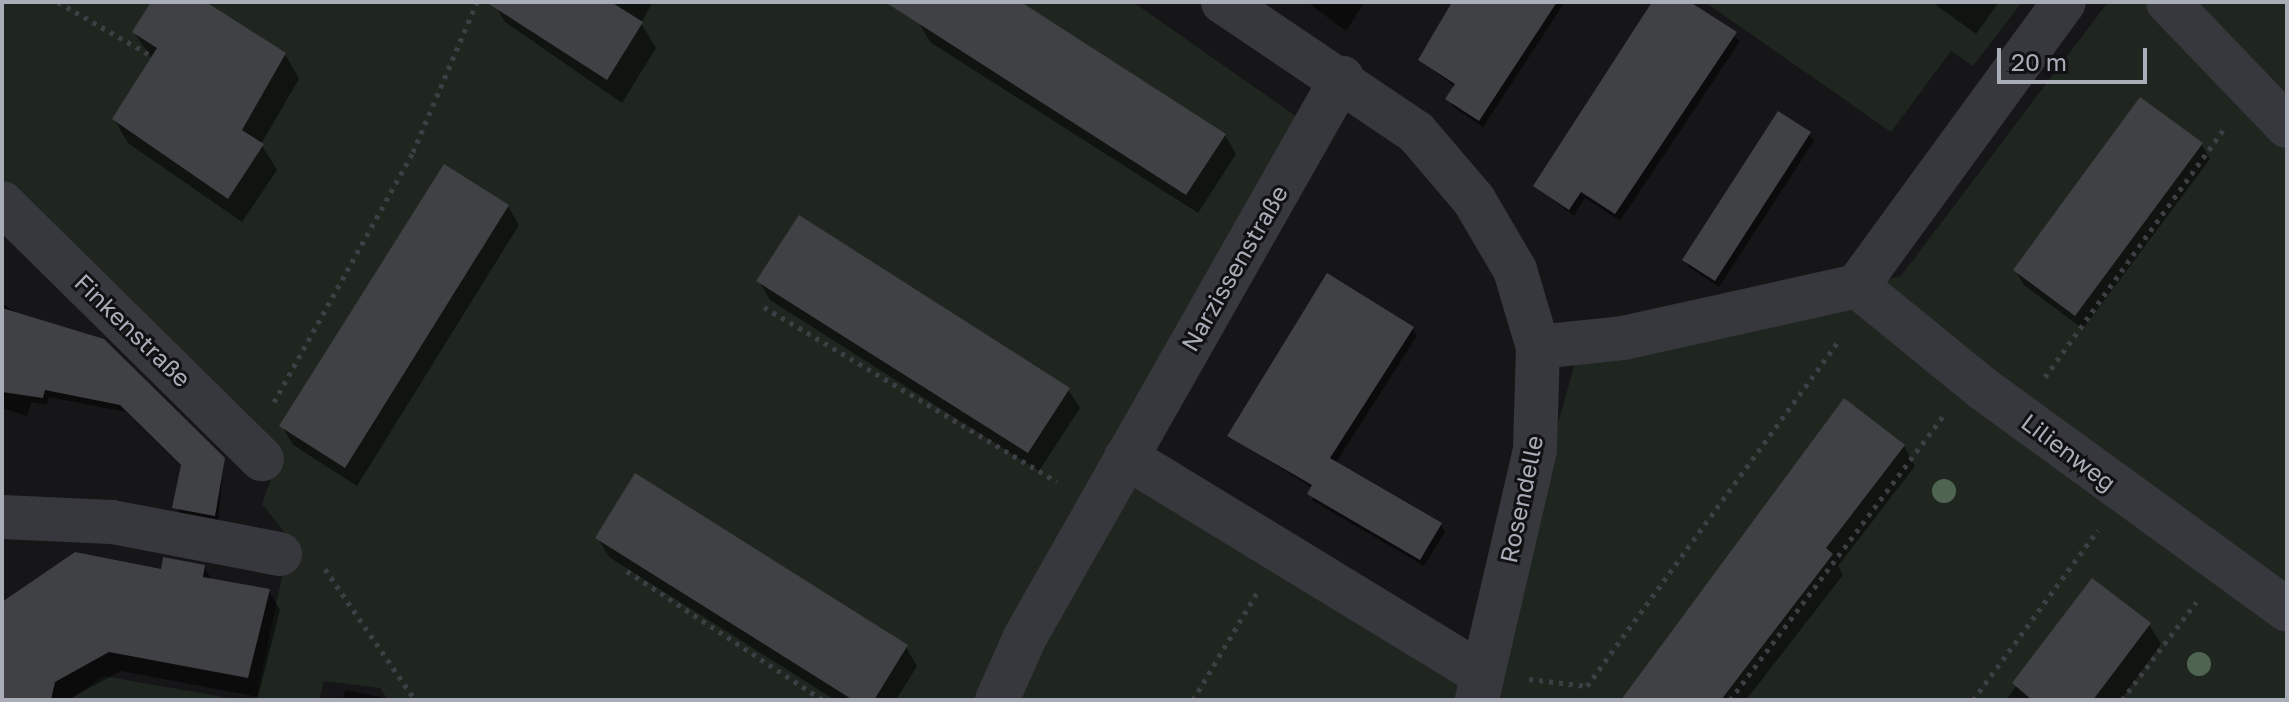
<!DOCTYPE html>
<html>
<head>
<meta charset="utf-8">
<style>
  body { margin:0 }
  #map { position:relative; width:2289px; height:702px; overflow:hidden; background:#161618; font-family:"Golos Text",sans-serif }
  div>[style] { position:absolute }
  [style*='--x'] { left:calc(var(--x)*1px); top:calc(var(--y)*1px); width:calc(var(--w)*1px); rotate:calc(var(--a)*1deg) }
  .green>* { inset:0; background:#1e261f }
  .shadow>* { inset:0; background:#0007 }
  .building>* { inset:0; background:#404145 }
  .path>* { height:5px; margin-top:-2.5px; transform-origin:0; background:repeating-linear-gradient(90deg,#3d3f44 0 4px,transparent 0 10px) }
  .minor>* { height:44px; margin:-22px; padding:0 22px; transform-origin:22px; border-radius:22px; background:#37383d }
  .trees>* { width:24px; height:24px; margin:-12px; border-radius:50%; background:#506452 }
  span { translate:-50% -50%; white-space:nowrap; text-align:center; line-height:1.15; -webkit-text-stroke:6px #111113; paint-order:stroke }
  .street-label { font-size:24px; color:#a8adb8 }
  .frame { position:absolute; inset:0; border:4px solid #a8adb8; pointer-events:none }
  .scale { position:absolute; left:1997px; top:48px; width:150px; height:36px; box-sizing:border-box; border:4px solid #a8adb8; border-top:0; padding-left:10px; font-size:24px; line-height:28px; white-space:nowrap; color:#a8adb8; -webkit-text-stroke:6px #111113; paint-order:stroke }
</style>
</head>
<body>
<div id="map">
  <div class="green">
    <i style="clip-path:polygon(2px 2px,1133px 2px,1307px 124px,1113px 462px,1483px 691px,1578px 352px,1901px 276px,2108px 2px,2287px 2px,2287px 700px,388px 700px,380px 688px,324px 681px,319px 700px,256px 700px,290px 539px,262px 504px,278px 459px,2px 183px)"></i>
    <i style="clip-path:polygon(1705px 2px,2022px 2px,1973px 66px,1951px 51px,1891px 132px)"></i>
    <i style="clip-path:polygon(103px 676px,241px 700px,70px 700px)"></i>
  </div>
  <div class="shadow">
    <i style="clip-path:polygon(153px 2px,197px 2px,285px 54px,299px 79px,261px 144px,277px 170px,242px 222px,128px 143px,114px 119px,152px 59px,134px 32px)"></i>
    <i style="clip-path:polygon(493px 2px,653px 2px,641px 23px,656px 48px,622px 103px,505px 22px)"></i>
    <i style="clip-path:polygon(933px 2px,1017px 2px,1225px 135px,1236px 154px,1198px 213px,930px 42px,919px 23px)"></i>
    <i style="clip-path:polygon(1307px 2px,1365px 2px,1346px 31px)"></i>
    <i style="clip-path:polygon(1456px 2px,1565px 2px,1483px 127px,1452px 106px,1455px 87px,1420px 60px)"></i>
    <i style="clip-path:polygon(1655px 2px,1687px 2px,1740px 41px,1620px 221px,1585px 198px,1574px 216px,1535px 186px)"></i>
    <i style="clip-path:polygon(1932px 2px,1999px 2px,1976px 34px)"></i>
    <i style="clip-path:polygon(1809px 134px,1814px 141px,1719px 287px,1689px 267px,1684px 260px)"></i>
    <i style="clip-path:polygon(2201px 144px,2210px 159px,2083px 329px,2024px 285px,2015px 270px)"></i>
    <i style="clip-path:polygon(508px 206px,519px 225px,357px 486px,293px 445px,282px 426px)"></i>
    <i style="clip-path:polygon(759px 281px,1068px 389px,1080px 408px,1039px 471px,770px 300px)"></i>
    <i style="clip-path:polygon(2px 284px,2px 303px,224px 459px,218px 523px,179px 515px,182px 467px,126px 412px,49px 397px,47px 405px,31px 402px,27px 416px,2px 408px)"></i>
    <i style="clip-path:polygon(1412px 328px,1417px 336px,1335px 464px,1440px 524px,1445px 532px,1424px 566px,1313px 501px,1312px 488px,1230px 436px)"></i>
    <i style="clip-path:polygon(1844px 400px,1904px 446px,1915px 466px,1838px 566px,1843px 575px,1746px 700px,1624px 700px)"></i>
    <i style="clip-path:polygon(598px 538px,906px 647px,917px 666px,896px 700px,835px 700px,609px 557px)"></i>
    <i style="clip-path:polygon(204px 567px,212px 580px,269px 591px,280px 610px,258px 697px,121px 671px,67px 700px,2px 700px,2px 604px)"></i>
    <i style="clip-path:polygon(2092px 581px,2149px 625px,2161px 644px,2121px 700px,2006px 700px)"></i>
    <i style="clip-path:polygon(345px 690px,381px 697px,383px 700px,343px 700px)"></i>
  </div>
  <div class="building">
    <i style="clip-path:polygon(151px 2px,206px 2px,286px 53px,242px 130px,264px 144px,228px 199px,112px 119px,157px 48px,132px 32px)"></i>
    <i style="clip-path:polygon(486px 2px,611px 2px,643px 22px,607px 80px)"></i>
    <i style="clip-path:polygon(885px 2px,1021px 2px,1226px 134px,1186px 195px)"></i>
    <i style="clip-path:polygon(1452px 2px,1557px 2px,1479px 121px,1445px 99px,1455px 84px,1418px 60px)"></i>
    <i style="clip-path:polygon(1652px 2px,1690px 2px,1737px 32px,1615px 214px,1581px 192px,1569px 210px,1533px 186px)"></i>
    <i style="clip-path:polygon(2140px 97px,2203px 143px,2075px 316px,2013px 270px)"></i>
    <i style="clip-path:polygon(1778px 111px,1811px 132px,1715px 281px,1682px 260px)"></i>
    <i style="clip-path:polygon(444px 164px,509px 205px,345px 468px,279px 426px)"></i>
    <i style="clip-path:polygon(799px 215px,1070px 388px,1028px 453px,756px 281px)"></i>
    <i style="clip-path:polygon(1327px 273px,1414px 327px,1330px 458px,1442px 523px,1420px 560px,1307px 494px,1312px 485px,1227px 436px)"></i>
    <i style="clip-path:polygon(2px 308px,104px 339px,225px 458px,215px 516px,172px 508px,181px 465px,120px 405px,45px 390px,43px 398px,2px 392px)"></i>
    <i style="clip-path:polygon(1844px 398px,1905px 445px,1826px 548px,1833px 554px,1721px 700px,1621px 700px)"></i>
    <i style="clip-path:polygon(635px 473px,908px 645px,874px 700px,853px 700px,595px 538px)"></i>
    <i style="clip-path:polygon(75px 552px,161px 569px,163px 557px,205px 565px,203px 577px,270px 589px,248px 678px,109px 652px,55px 682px,51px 700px,2px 700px,2px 602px)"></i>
    <i style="clip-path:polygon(2092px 578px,2151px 623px,2093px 700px,2032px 700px,2012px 683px)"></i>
  </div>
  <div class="path">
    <i style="--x:58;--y:2;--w:125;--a:29.9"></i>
    <i style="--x:764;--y:307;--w:341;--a:30.8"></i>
    <i style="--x:2045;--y:377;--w:306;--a:-54.2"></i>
    <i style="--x:274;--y:402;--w:286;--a:-60.9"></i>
    <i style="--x:413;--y:152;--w:163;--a:-66.9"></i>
    <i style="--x:325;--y:569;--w:159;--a:55.5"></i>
    <i style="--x:627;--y:571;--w:235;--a:33.4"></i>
    <i style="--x:1529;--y:679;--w:58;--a:6.9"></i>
    <i style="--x:1587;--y:686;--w:427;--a:-53.9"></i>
    <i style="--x:1071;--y:700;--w:5;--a:0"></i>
    <i style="--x:1193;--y:700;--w:127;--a:-59.2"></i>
    <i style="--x:1730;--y:700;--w:355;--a:-53.1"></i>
    <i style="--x:1973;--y:700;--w:211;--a:-53.7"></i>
    <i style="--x:2122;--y:700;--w:123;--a:-52.9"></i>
  </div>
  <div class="minor">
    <i style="--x:1223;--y:2;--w:233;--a:34"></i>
    <i style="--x:1416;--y:132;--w:89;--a:49.5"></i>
    <i style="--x:1474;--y:200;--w:81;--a:59.6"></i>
    <i style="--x:1515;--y:270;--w:80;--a:73.4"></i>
    <i style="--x:1538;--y:347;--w:103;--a:91.7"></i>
    <i style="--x:1535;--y:450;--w:257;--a:103.1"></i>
    <i style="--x:2168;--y:2;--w:172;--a:46.2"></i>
    <i style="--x:2;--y:203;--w:365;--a:44.6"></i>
    <i style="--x:1857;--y:286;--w:161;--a:39.2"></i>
    <i style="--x:1982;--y:388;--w:377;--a:36"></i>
    <i style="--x:1538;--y:347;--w:85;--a:-6"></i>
    <i style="--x:1623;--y:338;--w:240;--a:-12.5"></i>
    <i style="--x:1857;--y:286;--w:351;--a:-53.9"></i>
    <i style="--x:1126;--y:457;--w:416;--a:31.4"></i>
    <i style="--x:2;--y:517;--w:110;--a:2.6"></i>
    <i style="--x:112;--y:522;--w:171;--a:10.8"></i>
    <i style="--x:997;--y:700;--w:69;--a:-66"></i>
    <i style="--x:1025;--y:637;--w:643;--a:-60.44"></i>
  </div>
  <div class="trees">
    <i style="left:1944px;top:491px"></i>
    <i style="left:2199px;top:664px"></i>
  </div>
  <div class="street-label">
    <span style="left:1234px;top:268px;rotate:-60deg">Narzissenstraße</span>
    <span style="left:133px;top:330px;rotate:44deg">Finkenstraße</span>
    <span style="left:2069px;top:452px;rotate:37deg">Lilienweg</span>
    <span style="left:1521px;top:499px;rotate:-78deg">Rosendelle</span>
  </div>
  <div class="frame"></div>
  <div class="scale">20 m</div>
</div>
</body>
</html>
